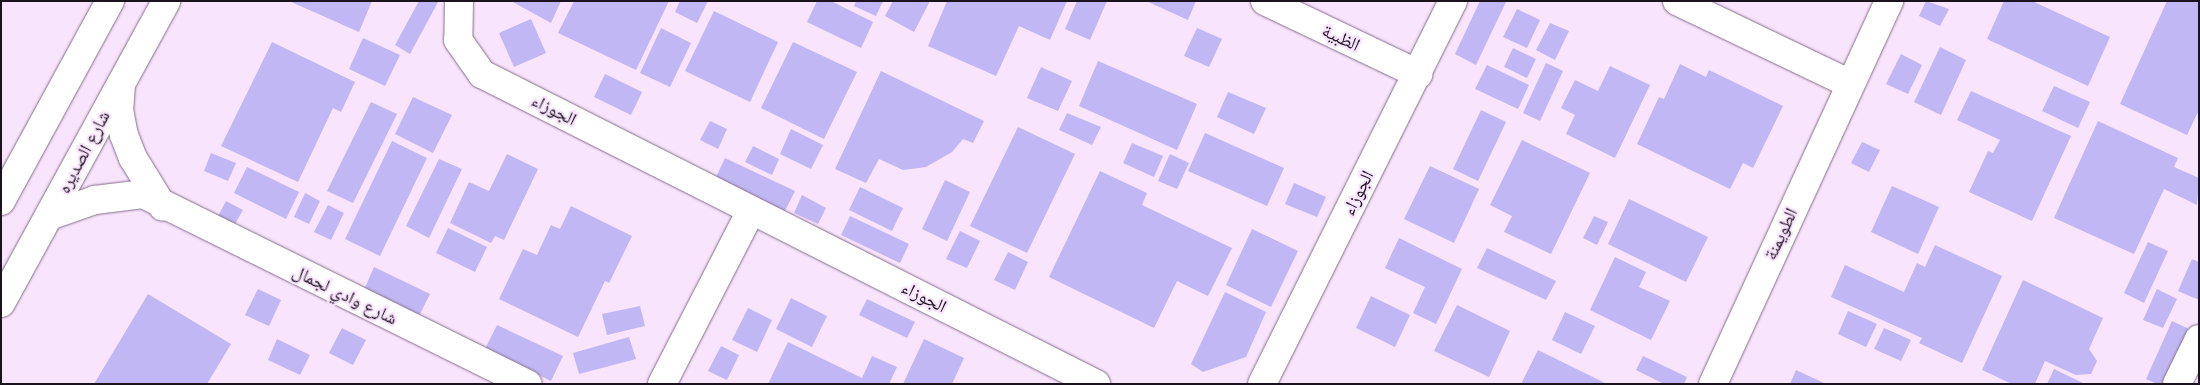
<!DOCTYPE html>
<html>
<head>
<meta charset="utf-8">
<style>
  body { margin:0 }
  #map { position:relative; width:2200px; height:385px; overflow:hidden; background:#f8e4fd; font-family:"DM Sans","Noto Naskh Arabic",sans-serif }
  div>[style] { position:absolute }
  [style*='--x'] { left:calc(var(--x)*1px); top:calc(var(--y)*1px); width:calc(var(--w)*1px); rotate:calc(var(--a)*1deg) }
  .building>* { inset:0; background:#c0b7f4 }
  .roads { filter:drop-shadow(0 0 1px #836d89) drop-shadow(0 0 1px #836d89) }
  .minor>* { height:28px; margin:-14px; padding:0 14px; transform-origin:14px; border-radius:14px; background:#fff }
  .secondary>* { height:28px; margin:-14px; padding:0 14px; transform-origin:14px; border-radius:14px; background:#fff }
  span { translate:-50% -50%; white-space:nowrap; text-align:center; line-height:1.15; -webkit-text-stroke:4.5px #f8e4fd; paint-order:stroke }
  .street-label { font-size:18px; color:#1a121c }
  .frame { position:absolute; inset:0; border:2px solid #1a121c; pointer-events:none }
</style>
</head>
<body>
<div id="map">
  <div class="building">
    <i style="clip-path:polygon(289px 1px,372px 1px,359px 32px)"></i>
    <i style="clip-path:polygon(419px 1px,438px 2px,410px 54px,395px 45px)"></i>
    <i style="clip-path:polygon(511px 1px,561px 1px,551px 23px)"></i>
    <i style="clip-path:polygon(574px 1px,669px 1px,636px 70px,558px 33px)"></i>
    <i style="clip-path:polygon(680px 1px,708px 1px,697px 23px,675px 12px)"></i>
    <i style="clip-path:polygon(817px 1px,831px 1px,873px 22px,861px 48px,807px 22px)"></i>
    <i style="clip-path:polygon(856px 1px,883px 1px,876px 16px,854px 6px)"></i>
    <i style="clip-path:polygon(893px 1px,930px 1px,914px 32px,885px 16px)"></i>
    <i style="clip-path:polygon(947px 1px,1041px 2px,1067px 1px,1050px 40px,1019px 26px,996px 76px,928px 46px)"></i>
    <i style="clip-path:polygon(1077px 1px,1107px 1px,1090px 40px,1065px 29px)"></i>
    <i style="clip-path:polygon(1146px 1px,1196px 1px,1188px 20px)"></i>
    <i style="clip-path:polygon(1480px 1px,1506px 2px,1476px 65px,1455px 54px)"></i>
    <i style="clip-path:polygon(1926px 1px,1949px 9px,1940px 26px,1919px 16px)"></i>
    <i style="clip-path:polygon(2004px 1px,2032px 1px,2110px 37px,2088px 86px,1987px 39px)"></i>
    <i style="clip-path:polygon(2167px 1px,2199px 1px,2199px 110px,2187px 135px,2120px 104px)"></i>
    <i style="clip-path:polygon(1517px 9px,1540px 20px,1527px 48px,1503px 37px)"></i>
    <i style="clip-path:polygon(714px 11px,778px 42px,750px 102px,685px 71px)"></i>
    <i style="clip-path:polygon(531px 19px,546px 53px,514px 67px,499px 33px)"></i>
    <i style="clip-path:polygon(1550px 23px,1569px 31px,1555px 60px,1536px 50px)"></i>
    <i style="clip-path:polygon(661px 28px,691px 43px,670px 87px,640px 73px)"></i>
    <i style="clip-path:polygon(1197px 28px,1222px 39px,1209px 67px,1184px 56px)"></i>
    <i style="clip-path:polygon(363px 38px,400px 55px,385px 86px,349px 69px)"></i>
    <i style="clip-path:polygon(272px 42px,355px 82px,341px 112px,333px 108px,298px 182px,221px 146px)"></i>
    <i style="clip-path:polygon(793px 42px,857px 72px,824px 139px,761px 108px)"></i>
    <i style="clip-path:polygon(1940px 47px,1966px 60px,1941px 115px,1914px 102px)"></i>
    <i style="clip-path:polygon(1513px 48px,1536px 59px,1527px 78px,1504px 67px)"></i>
    <i style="clip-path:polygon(1901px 54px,1922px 65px,1908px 94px,1886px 84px)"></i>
    <i style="clip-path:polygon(1098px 61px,1197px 104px,1177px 150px,1079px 106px)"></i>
    <i style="clip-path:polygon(1546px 63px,1563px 71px,1540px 121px,1523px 113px)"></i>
    <i style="clip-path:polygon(1680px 64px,1706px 77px,1709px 70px,1783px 106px,1753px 168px,1743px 163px,1730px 189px,1637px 144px,1659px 97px,1664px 99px)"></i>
    <i style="clip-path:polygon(1487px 65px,1529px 85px,1518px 109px,1475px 89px)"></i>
    <i style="clip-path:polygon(1610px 66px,1650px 85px,1615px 158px,1566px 134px,1575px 115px,1561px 108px,1575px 80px,1598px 91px)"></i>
    <i style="clip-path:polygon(1041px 67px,1072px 81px,1058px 111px,1027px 98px)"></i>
    <i style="clip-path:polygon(881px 71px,984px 121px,973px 143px,963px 139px,952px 152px,926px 167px,903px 170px,879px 159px,866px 183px,835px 169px)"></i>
    <i style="clip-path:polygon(605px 74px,642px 92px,631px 115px,594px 97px)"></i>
    <i style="clip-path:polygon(2054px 86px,2090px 102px,2078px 128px,2042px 111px)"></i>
    <i style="clip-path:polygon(1971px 91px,2071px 136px,2032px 221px,1969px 192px,1988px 151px,1993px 153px,2000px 140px,1957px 120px)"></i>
    <i style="clip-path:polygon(1228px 92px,1266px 108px,1254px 134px,1217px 117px)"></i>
    <i style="clip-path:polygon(413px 97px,452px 115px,433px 153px,395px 134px)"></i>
    <i style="clip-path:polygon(371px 102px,397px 114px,353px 203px,327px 191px)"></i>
    <i style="clip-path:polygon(1481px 110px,1506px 122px,1478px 181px,1453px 169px)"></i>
    <i style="clip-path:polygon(1067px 113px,1101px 127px,1092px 145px,1059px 130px)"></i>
    <i style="clip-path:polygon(710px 121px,727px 129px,718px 149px,700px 140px)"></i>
    <i style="clip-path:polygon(2098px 121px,2178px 158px,2174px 167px,2199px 178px,2197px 205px,2164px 189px,2134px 254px,2054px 218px)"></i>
    <i style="clip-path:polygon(1018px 127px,1075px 154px,1027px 253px,970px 226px)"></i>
    <i style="clip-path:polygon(791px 129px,823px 145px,811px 169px,780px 154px)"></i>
    <i style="clip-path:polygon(1205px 133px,1284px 168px,1267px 206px,1188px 171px)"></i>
    <i style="clip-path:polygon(1522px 140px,1590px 173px,1551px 254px,1504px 232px,1512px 216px,1490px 205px)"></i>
    <i style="clip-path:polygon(392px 141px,427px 158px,380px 256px,345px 239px)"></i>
    <i style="clip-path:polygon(1862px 142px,1880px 150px,1869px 172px,1851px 163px)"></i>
    <i style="clip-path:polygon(1132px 143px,1163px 156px,1154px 177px,1123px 163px)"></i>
    <i style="clip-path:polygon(753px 146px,779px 159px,772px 175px,745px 162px)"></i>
    <i style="clip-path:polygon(211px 153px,236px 163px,228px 181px,204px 171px)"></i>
    <i style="clip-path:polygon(507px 154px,538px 169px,504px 240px,495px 236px,491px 243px,450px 223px,469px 182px,489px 191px)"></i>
    <i style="clip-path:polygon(1170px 154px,1189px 163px,1177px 189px,1158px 181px)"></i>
    <i style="clip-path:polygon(725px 158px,795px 191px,785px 211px,716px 177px)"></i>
    <i style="clip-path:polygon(439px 159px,462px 169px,429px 238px,406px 226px)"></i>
    <i style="clip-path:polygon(1430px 166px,1479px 189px,1454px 243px,1404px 219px)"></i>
    <i style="clip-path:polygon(247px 167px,299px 192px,286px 219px,234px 193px)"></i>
    <i style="clip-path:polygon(1100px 171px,1147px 193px,1142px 205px,1232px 248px,1208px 296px,1177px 281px,1154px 328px,1049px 277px)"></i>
    <i style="clip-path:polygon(945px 180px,970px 192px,947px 241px,922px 229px)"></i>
    <i style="clip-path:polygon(1294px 183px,1326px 197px,1317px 217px,1285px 204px)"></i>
    <i style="clip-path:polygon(1892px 186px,1939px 207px,1918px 254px,1871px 232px)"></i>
    <i style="clip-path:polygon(860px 187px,903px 208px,892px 231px,849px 210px)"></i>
    <i style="clip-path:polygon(305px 193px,320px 201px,309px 224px,294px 217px)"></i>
    <i style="clip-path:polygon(802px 195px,826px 208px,818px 224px,794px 213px)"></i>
    <i style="clip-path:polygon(1629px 199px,1708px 237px,1686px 282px,1608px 244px)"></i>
    <i style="clip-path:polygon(226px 201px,243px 210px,230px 233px,214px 224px)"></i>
    <i style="clip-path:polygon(328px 205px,344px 213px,331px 240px,314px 232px)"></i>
    <i style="clip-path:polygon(571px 206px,632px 236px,609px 283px,605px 281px,578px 337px,499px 299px,523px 249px,537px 255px,551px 225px,560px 229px)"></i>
    <i style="clip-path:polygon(850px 216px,909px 244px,900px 263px,841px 235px)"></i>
    <i style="clip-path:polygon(1594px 216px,1608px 222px,1597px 245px,1583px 238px)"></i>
    <i style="clip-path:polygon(448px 228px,487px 247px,475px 272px,436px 253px)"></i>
    <i style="clip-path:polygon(1252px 229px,1298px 251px,1271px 307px,1226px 285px)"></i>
    <i style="clip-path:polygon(960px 231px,980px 241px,967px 268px,946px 259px)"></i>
    <i style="clip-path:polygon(1399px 238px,1462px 269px,1436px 324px,1413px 313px,1425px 287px,1385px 268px)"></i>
    <i style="clip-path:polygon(2148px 242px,2168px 251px,2144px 303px,2124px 293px)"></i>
    <i style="clip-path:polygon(1935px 245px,2002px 276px,1962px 363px,1919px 343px,1922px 338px,1831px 297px,1845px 265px,1904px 292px,1917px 263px,1925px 267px)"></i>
    <i style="clip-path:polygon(1487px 248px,1556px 281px,1546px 300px,1477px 268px)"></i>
    <i style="clip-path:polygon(1008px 252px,1028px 262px,1015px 290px,994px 280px)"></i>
    <i style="clip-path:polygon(1615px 257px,1646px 272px,1639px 287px,1670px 301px,1651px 340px,1590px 310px)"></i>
    <i style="clip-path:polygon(2192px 259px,2199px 262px,2199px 300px,2178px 291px)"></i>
    <i style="clip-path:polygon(374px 267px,430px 294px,419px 316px,364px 290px)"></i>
    <i style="clip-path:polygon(2023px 280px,2103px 318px,2089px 349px,2097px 361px,2091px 374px,2076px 375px,2045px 361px,2035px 384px,2012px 384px,1982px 370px)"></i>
    <i style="clip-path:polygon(258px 289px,281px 300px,269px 326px,245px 315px)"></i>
    <i style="clip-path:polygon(2157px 289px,2177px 299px,2163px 328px,2143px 320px)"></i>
    <i style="clip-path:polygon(1225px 292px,1266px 312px,1246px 357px,1203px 372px,1191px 364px)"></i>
    <i style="clip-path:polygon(148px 294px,231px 344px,207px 384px,94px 384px)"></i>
    <i style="clip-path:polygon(1371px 296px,1410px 315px,1395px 347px,1356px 328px)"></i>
    <i style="clip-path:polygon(791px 298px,827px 316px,812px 347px,776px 329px)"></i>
    <i style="clip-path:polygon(867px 299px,915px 322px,907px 338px,859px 315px)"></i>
    <i style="clip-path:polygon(1457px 305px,1510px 331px,1489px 377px,1434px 351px)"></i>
    <i style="clip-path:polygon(640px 306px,645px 326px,607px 335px,602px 314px)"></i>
    <i style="clip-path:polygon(748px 308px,772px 320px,757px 352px,732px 340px)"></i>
    <i style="clip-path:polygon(1848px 311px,1877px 324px,1866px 347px,1838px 334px)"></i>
    <i style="clip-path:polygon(1565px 312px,1595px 326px,1581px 354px,1552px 340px)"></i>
    <i style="clip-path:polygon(2172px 321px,2191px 330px,2167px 384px,2157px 384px,2146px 379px)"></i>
    <i style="clip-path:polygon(497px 325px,563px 356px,551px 381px,485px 349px)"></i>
    <i style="clip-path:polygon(342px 328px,366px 340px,353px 365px,329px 353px)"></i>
    <i style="clip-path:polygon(1884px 328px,1911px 340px,1901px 361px,1874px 349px)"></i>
    <i style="clip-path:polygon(629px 337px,636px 359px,579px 374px,573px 353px)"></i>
    <i style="clip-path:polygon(277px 339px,310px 355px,300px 375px,268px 360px)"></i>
    <i style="clip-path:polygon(924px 339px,964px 358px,952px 384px,903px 384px)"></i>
    <i style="clip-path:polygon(788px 342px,862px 378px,872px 356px,897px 367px,889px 384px,768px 384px)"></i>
    <i style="clip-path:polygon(721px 346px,739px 355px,727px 380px,708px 371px)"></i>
    <i style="clip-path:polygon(1538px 350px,1607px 384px,1521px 384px)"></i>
    <i style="clip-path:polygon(1643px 356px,1687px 377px,1684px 384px,1664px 384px,1636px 370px)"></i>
    <i style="clip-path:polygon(2054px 369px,2085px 384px,2047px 384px)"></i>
    <i style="clip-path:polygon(1796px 370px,1826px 384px,1790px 384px)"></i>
  </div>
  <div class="roads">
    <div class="minor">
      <i style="--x:459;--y:1;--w:39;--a:91"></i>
      <i style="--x:458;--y:40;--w:42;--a:54.8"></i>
      <i style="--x:482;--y:74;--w:688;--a:26.79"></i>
      <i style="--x:1265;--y:1;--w:170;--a:25.5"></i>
      <i style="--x:1677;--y:1;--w:192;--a:25.6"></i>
      <i style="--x:121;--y:84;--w:26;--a:94"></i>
      <i style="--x:119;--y:110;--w:25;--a:79"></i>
      <i style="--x:124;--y:135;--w:25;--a:69"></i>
      <i style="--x:133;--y:158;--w:57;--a:58.5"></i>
      <i style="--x:49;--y:216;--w:49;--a:-19.2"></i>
      <i style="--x:95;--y:200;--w:48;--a:-7.1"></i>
      <i style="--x:143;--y:194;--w:429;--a:26.3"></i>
      <i style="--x:662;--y:384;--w:195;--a:-62.8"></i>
      <i style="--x:1262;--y:384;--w:428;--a:-63.5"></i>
      <i style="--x:1713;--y:384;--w:422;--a:-65.3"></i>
      <i style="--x:2177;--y:384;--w:50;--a:-63.9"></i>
    </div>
    <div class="secondary">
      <i style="--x:1;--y:201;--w:228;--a:-61.4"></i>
      <i style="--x:1;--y:303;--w:344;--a:-61.3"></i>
    </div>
  </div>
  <div class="street-label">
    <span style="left:1341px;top:38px;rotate:25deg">الظبية</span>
    <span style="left:554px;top:110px;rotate:27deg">الجوزاء</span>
    <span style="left:84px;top:152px;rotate:-62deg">شارع الصديره</span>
    <span style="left:1358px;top:193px;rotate:-63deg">الجوزاء</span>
    <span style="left:1781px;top:234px;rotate:-65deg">الطويمنة</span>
    <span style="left:345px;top:295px;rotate:26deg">شارع وادي لجمال</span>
    <span style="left:924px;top:297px;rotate:27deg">الجوزاء</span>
  </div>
  <div class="frame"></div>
</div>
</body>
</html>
